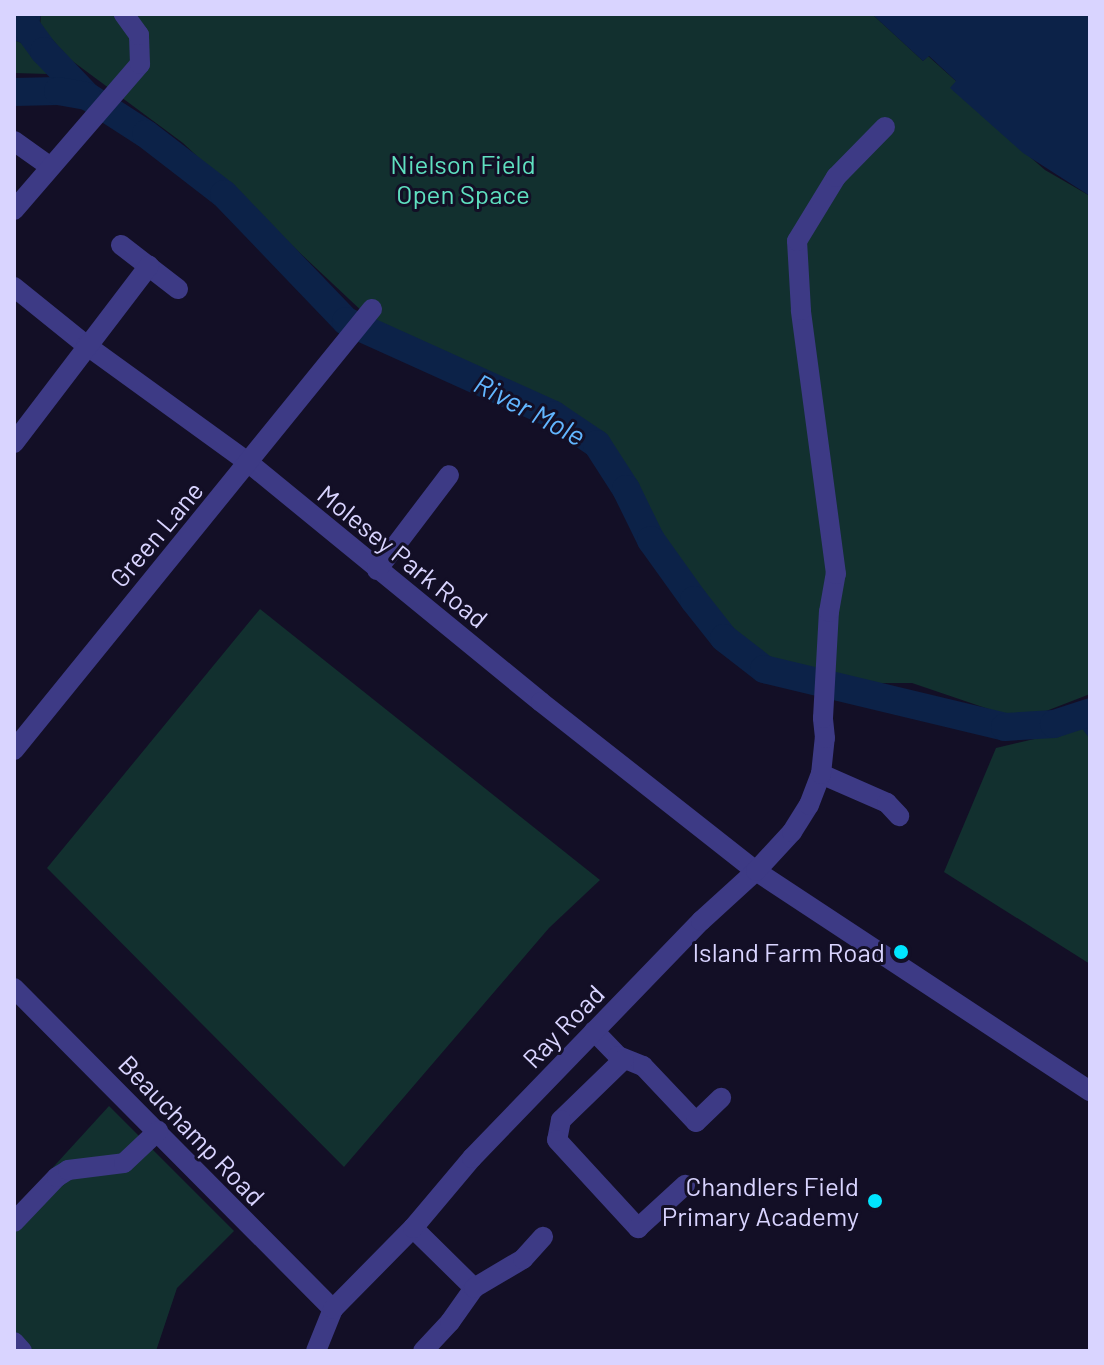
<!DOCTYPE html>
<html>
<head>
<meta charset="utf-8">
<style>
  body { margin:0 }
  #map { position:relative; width:1104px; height:1365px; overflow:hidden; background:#130f26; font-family:Barlow,sans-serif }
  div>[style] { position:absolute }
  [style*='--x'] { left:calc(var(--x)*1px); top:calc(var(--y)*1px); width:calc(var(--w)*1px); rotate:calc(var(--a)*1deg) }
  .green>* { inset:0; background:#12302f }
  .water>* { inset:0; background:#0c2248 }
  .stream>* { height:5px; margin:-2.5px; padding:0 2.5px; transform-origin:2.5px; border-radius:2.5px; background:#0c2248 }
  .river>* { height:28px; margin:-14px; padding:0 14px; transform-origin:14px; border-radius:14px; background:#0c2248 }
  .minor>* { height:20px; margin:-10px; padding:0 10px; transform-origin:10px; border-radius:10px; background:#3d3a85 }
  .dots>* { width:22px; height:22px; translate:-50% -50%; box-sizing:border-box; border:4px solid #130f26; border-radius:50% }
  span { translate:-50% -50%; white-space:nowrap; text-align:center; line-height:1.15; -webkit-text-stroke:6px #130f26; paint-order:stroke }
  .park-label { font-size:26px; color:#5fe0c0 }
  .street-label { font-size:26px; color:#d9d4ff }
  .poi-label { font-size:26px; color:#d9d4ff }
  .right { translate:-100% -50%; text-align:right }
  .water-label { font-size:28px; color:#62b6ff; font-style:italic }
  .frame { position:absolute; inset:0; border:16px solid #d9d4ff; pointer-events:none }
</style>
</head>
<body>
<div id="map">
  <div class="green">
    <i style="clip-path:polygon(41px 14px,872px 14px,923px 61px,928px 56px,957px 82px,951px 88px,1045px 170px,1090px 196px,1090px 694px,1041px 713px,1015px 718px,912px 683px,860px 683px,774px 660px,741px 637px,708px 603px,663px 544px,630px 470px,586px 421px,540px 403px,366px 315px,183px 143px,71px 60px,40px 26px)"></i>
    <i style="clip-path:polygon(14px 40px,29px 46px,48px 74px,14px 73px)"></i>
    <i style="clip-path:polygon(260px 609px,600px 880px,549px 928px,344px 1167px,47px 868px)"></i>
    <i style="clip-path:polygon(1090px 726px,1090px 964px,944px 872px,996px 748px)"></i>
    <i style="clip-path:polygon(109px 1106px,234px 1231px,177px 1288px,156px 1351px,14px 1351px,14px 1210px)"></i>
  </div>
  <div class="water">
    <i style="clip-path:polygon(14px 14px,41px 14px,36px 41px,29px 46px,14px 40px)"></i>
    <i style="clip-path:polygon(872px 14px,1090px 14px,1090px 196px,1023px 153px,950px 88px,956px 81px,929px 56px,923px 61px)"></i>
  </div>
  <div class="stream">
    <i style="--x:1076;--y:717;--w:23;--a:52"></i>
  </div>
  <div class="river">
    <i style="--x:17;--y:14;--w:46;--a:53.9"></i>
    <i style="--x:44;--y:51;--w:62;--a:46.3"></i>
    <i style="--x:87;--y:96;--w:70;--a:32.8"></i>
    <i style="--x:146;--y:134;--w:98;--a:37.6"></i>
    <i style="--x:224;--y:194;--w:176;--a:46.2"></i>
    <i style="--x:346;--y:321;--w:228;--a:24.3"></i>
    <i style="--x:554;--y:415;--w:52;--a:34"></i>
    <i style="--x:597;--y:444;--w:54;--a:57.2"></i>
    <i style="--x:626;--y:489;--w:57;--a:63.9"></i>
    <i style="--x:651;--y:540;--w:74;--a:54.4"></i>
    <i style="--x:694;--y:600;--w:48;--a:51.7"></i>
    <i style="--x:724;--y:638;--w:51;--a:37.8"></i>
    <i style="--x:764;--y:669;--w:248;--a:13.5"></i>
    <i style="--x:1005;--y:727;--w:49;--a:-3.5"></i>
    <i style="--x:1054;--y:724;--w:38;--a:-18"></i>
    <i style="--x:14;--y:92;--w:44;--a:-1.3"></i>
    <i style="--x:58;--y:91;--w:29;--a:10"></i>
  </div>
  <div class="minor">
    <i style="--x:14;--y:141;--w:43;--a:35.5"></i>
    <i style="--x:14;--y:210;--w:193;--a:-49.2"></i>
    <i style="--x:140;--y:64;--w:29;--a:-92"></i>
    <i style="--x:139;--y:35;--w:26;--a:-126"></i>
    <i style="--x:121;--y:245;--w:72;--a:37.7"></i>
    <i style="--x:14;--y:287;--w:92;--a:38.9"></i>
    <i style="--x:86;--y:345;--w:201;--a:35.9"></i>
    <i style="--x:249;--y:463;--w:377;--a:39.3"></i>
    <i style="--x:541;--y:702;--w:273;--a:38.2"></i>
    <i style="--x:756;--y:871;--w:400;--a:33.4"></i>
    <i style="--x:14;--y:443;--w:223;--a:-52.7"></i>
    <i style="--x:377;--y:570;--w:119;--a:-52.8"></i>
    <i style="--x:14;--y:750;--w:568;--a:-50.93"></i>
    <i style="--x:821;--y:774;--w:72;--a:23.7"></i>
    <i style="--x:887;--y:803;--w:18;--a:47"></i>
    <i style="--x:14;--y:988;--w:453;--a:45.2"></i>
    <i style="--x:594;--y:1031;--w:35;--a:46"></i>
    <i style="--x:618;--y:1056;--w:27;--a:22"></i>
    <i style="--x:643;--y:1066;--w:77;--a:46.6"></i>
    <i style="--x:696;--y:1122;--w:35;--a:-44"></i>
    <i style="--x:624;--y:1059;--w:88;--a:135.9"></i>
    <i style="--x:561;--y:1120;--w:20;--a:101"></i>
    <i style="--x:557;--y:1140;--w:120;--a:47.4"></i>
    <i style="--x:638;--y:1228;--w:64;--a:-42.5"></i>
    <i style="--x:14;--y:1222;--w:62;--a:-46.3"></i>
    <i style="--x:57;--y:1177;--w:13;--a:-32"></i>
    <i style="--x:68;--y:1170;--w:56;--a:-7.1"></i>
    <i style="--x:124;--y:1163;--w:47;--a:-43.3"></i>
    <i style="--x:413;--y:1228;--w:86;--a:44.5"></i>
    <i style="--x:14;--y:1342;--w:12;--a:48"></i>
    <i style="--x:316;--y:1351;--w:45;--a:-68"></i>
    <i style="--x:333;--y:1309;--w:114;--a:-45.4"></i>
    <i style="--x:413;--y:1228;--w:92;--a:-49.9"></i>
    <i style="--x:472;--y:1158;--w:330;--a:-46"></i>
    <i style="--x:701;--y:921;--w:74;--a:-42.3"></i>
    <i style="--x:756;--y:871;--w:53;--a:-47.3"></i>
    <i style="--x:792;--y:832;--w:32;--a:-58"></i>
    <i style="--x:809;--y:805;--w:33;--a:-69"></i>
    <i style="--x:821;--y:774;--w:36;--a:-84"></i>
    <i style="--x:825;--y:738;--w:20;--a:-96"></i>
    <i style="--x:823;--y:718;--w:106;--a:-86.8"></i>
    <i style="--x:829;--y:612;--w:39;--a:-80"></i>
    <i style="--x:836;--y:574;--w:266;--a:-97.6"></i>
    <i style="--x:801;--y:310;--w:69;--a:-93.3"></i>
    <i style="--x:797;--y:241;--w:75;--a:-58.6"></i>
    <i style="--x:836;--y:177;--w:70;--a:-45.6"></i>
    <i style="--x:423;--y:1351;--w:40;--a:-47"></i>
    <i style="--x:450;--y:1322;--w:42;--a:-54.8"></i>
    <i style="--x:474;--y:1288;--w:57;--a:-30.6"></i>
    <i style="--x:523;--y:1259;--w:30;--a:-48"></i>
  </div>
  <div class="dots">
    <i style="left:901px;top:952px;background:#00e5ff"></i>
    <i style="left:875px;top:1201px;background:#00e5ff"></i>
  </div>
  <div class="park-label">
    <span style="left:463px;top:179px">Nielson Field<br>Open Space</span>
  </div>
  <div class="street-label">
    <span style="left:156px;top:534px;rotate:-50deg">Green Lane</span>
    <span style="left:403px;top:556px;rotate:39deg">Molesey Park Road</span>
    <span style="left:563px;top:1026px;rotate:-46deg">Ray Road</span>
    <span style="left:192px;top:1130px;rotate:46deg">Beauchamp Road</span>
  </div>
  <div class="poi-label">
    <span class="right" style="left:885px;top:952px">Island Farm Road</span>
    <span class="right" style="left:859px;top:1201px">Chandlers Field<br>Primary Academy</span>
  </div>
  <div class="water-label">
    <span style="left:530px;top:409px;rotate:28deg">River Mole</span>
  </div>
  <div class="frame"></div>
</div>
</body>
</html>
